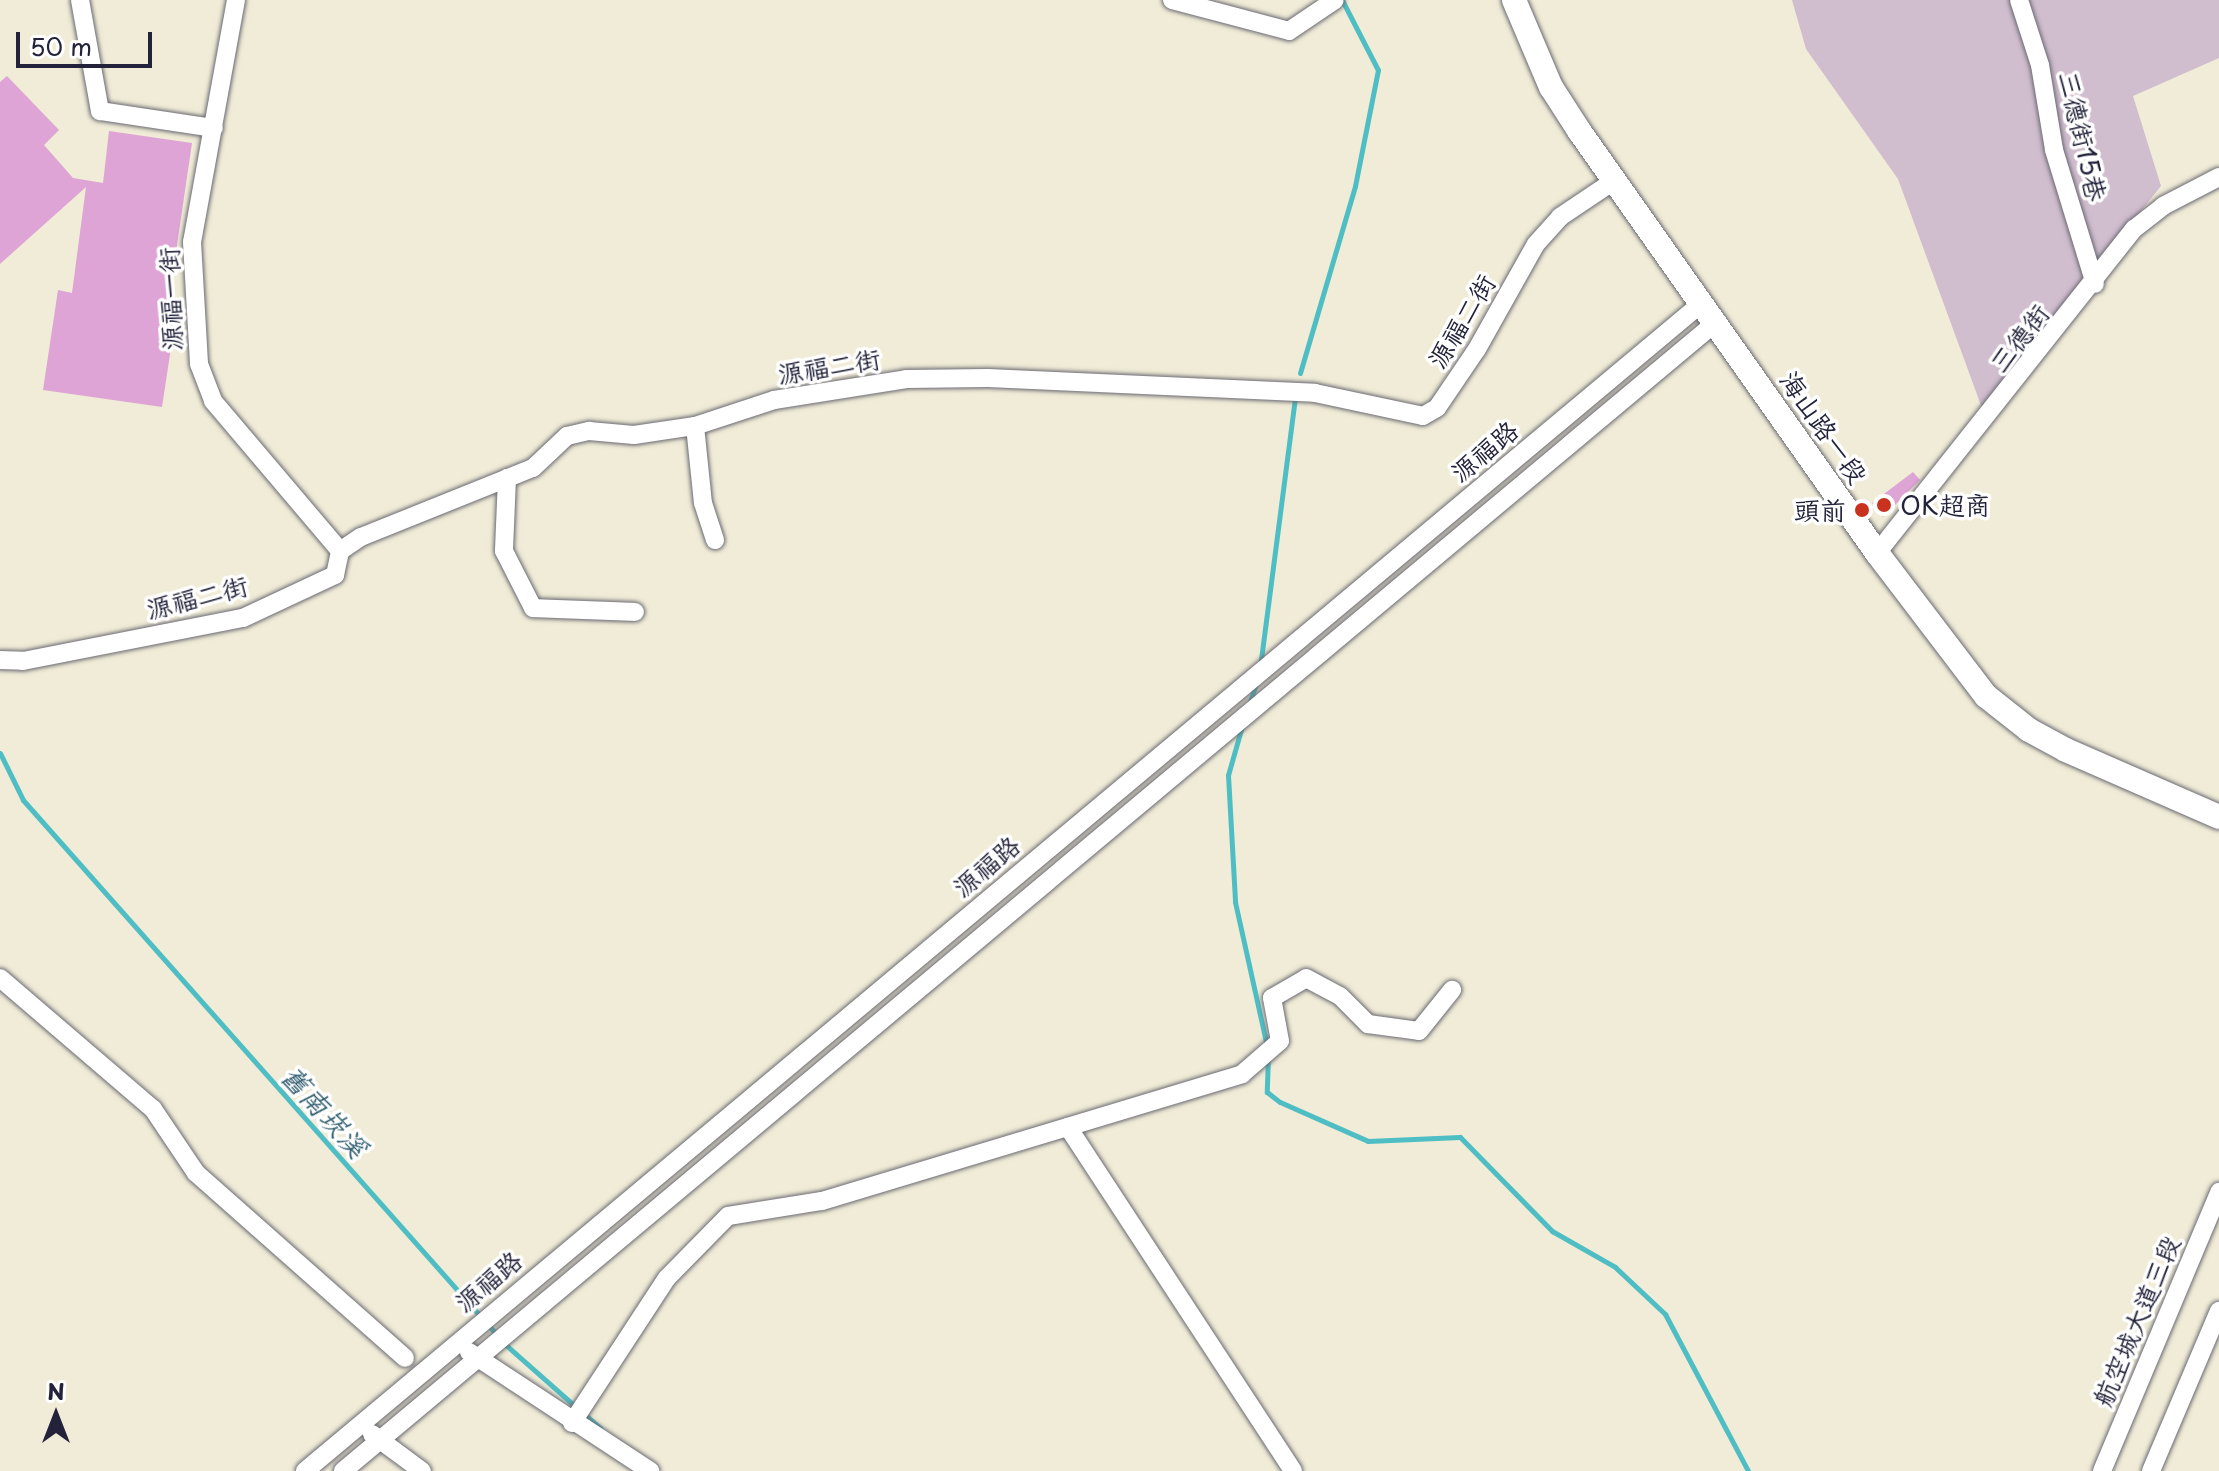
<!DOCTYPE html>
<html>
<head>
<meta charset="utf-8">
<style>
  body { margin:0 }
  #map { position:relative; width:2219px; height:1471px; overflow:hidden; background:#f0ecd7; font-family:"Playpen Sans","LXGW WenKai TC",sans-serif }
  div>[style] { position:absolute }
  [style*='--x'] { left:calc(var(--x)*1px); top:calc(var(--y)*1px); width:calc(var(--w)*1px); rotate:calc(var(--a)*1deg) }
  .industrial>* { inset:0; background:#d0bdce }
  .stream>* { height:5px; margin:-2.5px; padding:0 2.5px; transform-origin:2.5px; border-radius:2.5px; background:#4fbec4 }
  .building>* { inset:0; background:#dda4d5 }
  .roads { filter:drop-shadow(0 0 2px #6a6972) drop-shadow(0 0 2px #6a6972) }
  .minor>* { height:18px; margin:-9px; padding:0 9px; transform-origin:9px; border-radius:9px; background:#fff }
  .major>* { height:24px; margin:-12px; padding:0 12px; transform-origin:12px; border-radius:12px; background:#fff }
  .dots>* { width:22px; height:22px; translate:-50% -50%; box-sizing:border-box; border:4px solid #fff; border-radius:50% }
  span { translate:-50% -50%; white-space:nowrap; text-align:center; line-height:1.15; -webkit-text-stroke:7px #fff; paint-order:stroke }
  .street-label { font-size:26px; color:#22223b }
  .poi-label { font-size:26px; color:#22223b }
  .left { translate:0 -50%; text-align:left }
  .right { translate:-100% -50%; text-align:right }
  .water-label { font-size:28px; color:#346072; font-style:italic }
  .north { position:absolute; left:16px; top:1375px; width:80px; height:80px; -webkit-text-stroke:6px #fff; paint-order:stroke; rotate:0deg; font-size:22px; font-weight:700; line-height:32px; text-align:center; color:#22223b }
  .north::after { content:''; display:block; margin:auto; width:28px; height:36px; background:#22223b; clip-path:polygon(50% 0,100% 100%,50% 72%,0 100%) }
  .scale { position:absolute; left:16px; top:32px; width:136px; height:36px; box-sizing:border-box; border:4px solid #22223b; border-top:0; padding-left:10px; font-size:24px; line-height:28px; white-space:nowrap; color:#22223b; -webkit-text-stroke:6px #fff; paint-order:stroke }
</style>
</head>
<body>
<div id="map">
  <div class="industrial">
    <i style="clip-path:polygon(1792px 0,2219px 0,2219px 58px,2133px 96px,2161px 186px,1982px 408px,1898px 179px,1806px 49px)"></i>
  </div>
  <div class="stream">
    <i style="--x:1300;--y:373;--w:195;--a:-73.6"></i>
    <i style="--x:1355;--y:186;--w:118;--a:-78.8"></i>
    <i style="--x:1378;--y:70;--w:79;--a:-117.2"></i>
    <i style="--x:1260;--y:667;--w:273;--a:-82.6"></i>
    <i style="--x:1249;--y:705;--w:22;--a:-72"></i>
    <i style="--x:1242;--y:726;--w:51;--a:105.9"></i>
    <i style="--x:1228;--y:775;--w:127;--a:86.8"></i>
    <i style="--x:1235;--y:902;--w:148;--a:77.5"></i>
    <i style="--x:0;--y:753;--w:52;--a:63.9"></i>
    <i style="--x:23;--y:800;--w:728;--a:48.45"></i>
    <i style="--x:506;--y:1345;--w:94;--a:41.5"></i>
    <i style="--x:1268;--y:1056;--w:36;--a:92"></i>
    <i style="--x:1267;--y:1092;--w:16;--a:38"></i>
    <i style="--x:1280;--y:1102;--w:96;--a:23.9"></i>
    <i style="--x:1368;--y:1141;--w:92;--a:-2.5"></i>
    <i style="--x:1460;--y:1137;--w:132;--a:45.6"></i>
    <i style="--x:1552;--y:1231;--w:73;--a:29.7"></i>
    <i style="--x:1615;--y:1267;--w:69;--a:43.2"></i>
    <i style="--x:1665;--y:1314;--w:178;--a:62.1"></i>
    <i style="--x:583;--y:1413;--w:23;--a:41"></i>
  </div>
  <div class="building">
    <i style="clip-path:polygon(7px 76px,59px 130px,44px 145px,73px 178px,103px 183px,109px 131px,192px 143px,168px 307px,177px 308px,162px 407px,43px 390px,58px 290px,72px 293px,86px 187px,0 264px,0 82px)"></i>
    <i style="clip-path:polygon(1913px 472px,1920px 480px,1883px 517px,1872px 503px)"></i>
  </div>
  <div class="roads">
    <div class="minor">
      <i style="--x:80;--y:0;--w:113;--a:79.8"></i>
      <i style="--x:100;--y:111;--w:115;--a:8.5"></i>
      <i style="--x:236;--y:0;--w:246;--a:100.3"></i>
      <i style="--x:192;--y:242;--w:122;--a:86.7"></i>
      <i style="--x:199;--y:364;--w:40;--a:69"></i>
      <i style="--x:213;--y:401;--w:197;--a:49.7"></i>
      <i style="--x:1172;--y:0;--w:121;--a:14.8"></i>
      <i style="--x:1289;--y:31;--w:55;--a:-34"></i>
      <i style="--x:2019;--y:0;--w:68;--a:72.1"></i>
      <i style="--x:2040;--y:65;--w:86;--a:80.6"></i>
      <i style="--x:2054;--y:150;--w:140;--a:73"></i>
      <i style="--x:695;--y:426;--w:77;--a:84.1"></i>
      <i style="--x:703;--y:503;--w:39;--a:72"></i>
      <i style="--x:507;--y:478;--w:73;--a:92.4"></i>
      <i style="--x:504;--y:551;--w:64;--a:63"></i>
      <i style="--x:533;--y:608;--w:102;--a:2.2"></i>
      <i style="--x:1877;--y:553;--w:414;--a:-51.6"></i>
      <i style="--x:2134;--y:229;--w:37;--a:-38"></i>
      <i style="--x:2163;--y:206;--w:63;--a:-27.4"></i>
      <i style="--x:0;--y:660;--w:23;--a:2"></i>
      <i style="--x:23;--y:661;--w:224;--a:-11.1"></i>
      <i style="--x:243;--y:618;--w:102;--a:-25.1"></i>
      <i style="--x:335;--y:575;--w:25;--a:-78"></i>
      <i style="--x:340;--y:551;--w:25;--a:-34"></i>
      <i style="--x:361;--y:537;--w:185;--a:-21.9"></i>
      <i style="--x:533;--y:468;--w:47;--a:-43.3"></i>
      <i style="--x:567;--y:436;--w:23;--a:-13"></i>
      <i style="--x:589;--y:431;--w:45;--a:5.1"></i>
      <i style="--x:634;--y:435;--w:62;--a:-8.4"></i>
      <i style="--x:695;--y:426;--w:83;--a:-18.2"></i>
      <i style="--x:774;--y:400;--w:134;--a:-9"></i>
      <i style="--x:906;--y:379;--w:82;--a:-0.7"></i>
      <i style="--x:988;--y:378;--w:327;--a:2.6"></i>
      <i style="--x:1315;--y:393;--w:110;--a:12"></i>
      <i style="--x:1423;--y:416;--w:16;--a:-30"></i>
      <i style="--x:1437;--y:408;--w:71;--a:-55.9"></i>
      <i style="--x:1477;--y:349;--w:120;--a:-60.7"></i>
      <i style="--x:1536;--y:244;--w:36;--a:-48"></i>
      <i style="--x:1560;--y:217;--w:66;--a:-33.9"></i>
      <i style="--x:0;--y:978;--w:201;--a:40.6"></i>
      <i style="--x:153;--y:1109;--w:77;--a:56.1"></i>
      <i style="--x:196;--y:1173;--w:279;--a:41.5"></i>
      <i style="--x:1068;--y:1127;--w:411;--a:56.8"></i>
      <i style="--x:469;--y:1352;--w:217;--a:33.3"></i>
      <i style="--x:572;--y:1423;--w:173;--a:-56.8"></i>
      <i style="--x:667;--y:1278;--w:87;--a:-45.5"></i>
      <i style="--x:728;--y:1216;--w:95;--a:-9.1"></i>
      <i style="--x:822;--y:1201;--w:439;--a:-16.8"></i>
      <i style="--x:1242;--y:1074;--w:50;--a:-41"></i>
      <i style="--x:1280;--y:1041;--w:44;--a:-100.5"></i>
      <i style="--x:1272;--y:998;--w:39;--a:-30"></i>
      <i style="--x:1306;--y:978;--w:38;--a:28"></i>
      <i style="--x:1340;--y:996;--w:40;--a:45"></i>
      <i style="--x:1368;--y:1024;--w:51;--a:7.8"></i>
      <i style="--x:1419;--y:1031;--w:53;--a:-51.2"></i>
      <i style="--x:372;--y:1434;--w:62;--a:36.5"></i>
      <i style="--x:305;--y:1471;--w:1821;--a:-39.9"></i>
      <i style="--x:343;--y:1471;--w:1790;--a:-39.92"></i>
      <i style="--x:2102;--y:1471;--w:303;--a:-67.2"></i>
      <i style="--x:2151;--y:1471;--w:174;--a:-67"></i>
    </div>
    <div class="major">
      <i style="--x:1514;--y:0;--w:95;--a:67"></i>
      <i style="--x:1551;--y:87;--w:54;--a:57.2"></i>
      <i style="--x:1580;--y:132;--w:515;--a:54.8"></i>
      <i style="--x:1877;--y:553;--w:180;--a:52.7"></i>
      <i style="--x:1986;--y:696;--w:55;--a:38.3"></i>
      <i style="--x:2029;--y:730;--w:42;--a:28.4"></i>
      <i style="--x:2066;--y:750;--w:167;--a:23.6"></i>
    </div>
  </div>
  <div class="dots">
    <i style="left:1884px;top:505px;background:#c8321e"></i>
    <i style="left:1862px;top:510px;background:#c8321e"></i>
  </div>
  <div class="street-label">
    <span style="left:2083px;top:136px;rotate:77deg">三德街15巷</span>
    <span style="left:170px;top:299px;rotate:-92deg">源福一街</span>
    <span style="left:1461px;top:321px;rotate:-59deg">源福二街</span>
    <span style="left:2019px;top:338px;rotate:-52deg">三德街</span>
    <span style="left:829px;top:366px;rotate:-9deg">源福二街</span>
    <span style="left:1824px;top:427px;rotate:55deg">海山路一段</span>
    <span style="left:1484px;top:451px;rotate:-40deg">源福路</span>
    <span style="left:197px;top:597px;rotate:-14deg">源福二街</span>
    <span style="left:986px;top:866px;rotate:-40deg">源福路</span>
    <span style="left:488px;top:1281px;rotate:-40deg">源福路</span>
    <span style="left:2136px;top:1321px;rotate:-67deg">航空城大道三段</span>
  </div>
  <div class="poi-label">
    <span class="left" style="left:1900px;top:505px">OK超商</span>
    <span class="right" style="left:1846px;top:510px">頭前</span>
  </div>
  <div class="water-label">
    <span style="left:325px;top:1111px;rotate:48deg">舊南崁溪</span>
  </div>
  <div class="north">N</div>
  <div class="scale">50 m</div>
</div>
</body>
</html>
